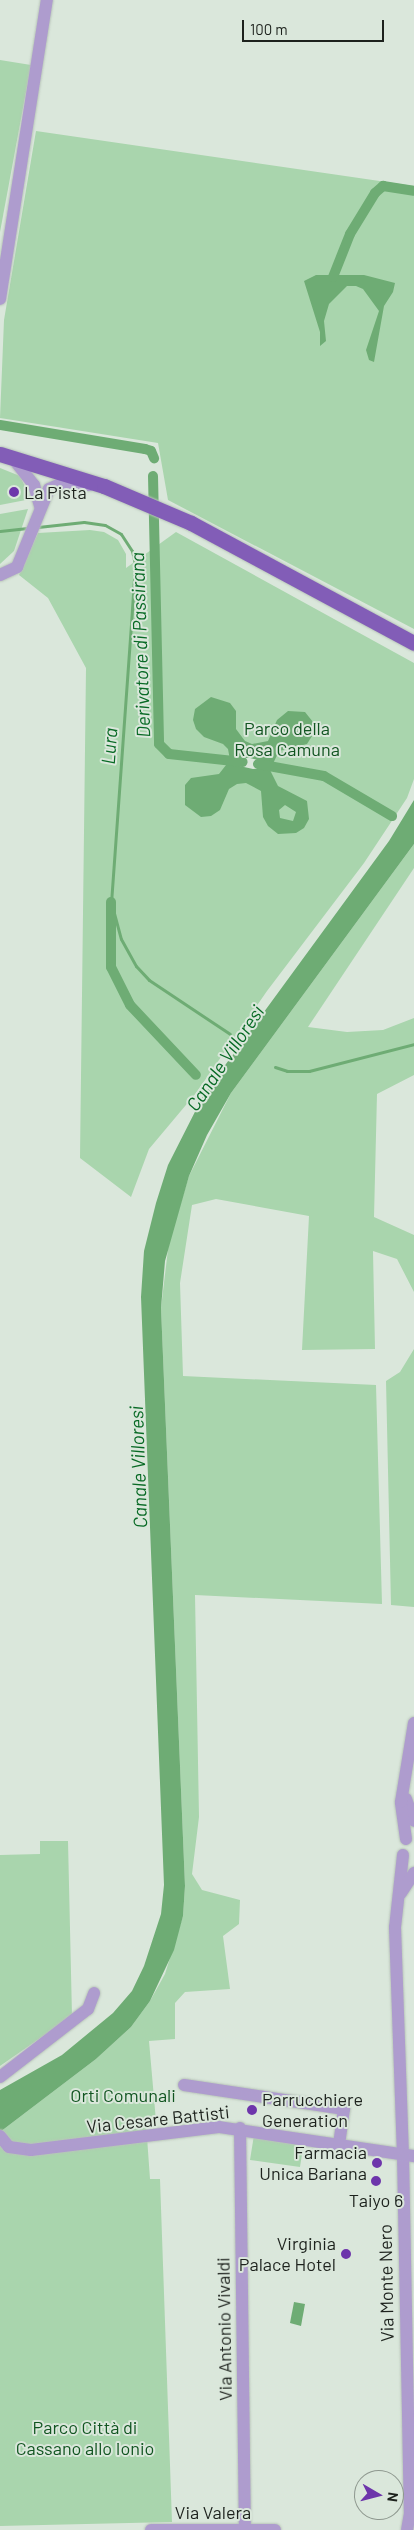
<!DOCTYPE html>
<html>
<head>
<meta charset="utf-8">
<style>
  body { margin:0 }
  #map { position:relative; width:414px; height:2530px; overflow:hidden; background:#dae7db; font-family:Barlow,sans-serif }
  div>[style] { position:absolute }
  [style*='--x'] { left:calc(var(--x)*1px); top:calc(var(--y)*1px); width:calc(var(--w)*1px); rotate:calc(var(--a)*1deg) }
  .green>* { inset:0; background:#a9d5ad }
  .water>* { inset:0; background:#6eac74 }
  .pier>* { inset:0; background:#dae7db }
  .stream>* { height:3px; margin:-1.5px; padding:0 1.5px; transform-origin:1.5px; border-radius:1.5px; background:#6eac74 }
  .canal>* { height:10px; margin:-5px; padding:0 5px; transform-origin:5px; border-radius:5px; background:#6eac74 }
  .roads { filter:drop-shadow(0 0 1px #b8c4b9) drop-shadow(0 0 1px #b8c4b9) }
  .minor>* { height:12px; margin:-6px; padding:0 6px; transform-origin:6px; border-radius:6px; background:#ae9cce }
  .major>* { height:15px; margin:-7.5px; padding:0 7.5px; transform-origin:7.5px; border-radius:7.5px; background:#825db7 }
  .dots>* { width:14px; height:14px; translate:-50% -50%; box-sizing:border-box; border:2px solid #dae7db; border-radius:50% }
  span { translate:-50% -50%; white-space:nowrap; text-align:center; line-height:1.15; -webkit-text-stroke:4px #dae7db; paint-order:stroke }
  .poi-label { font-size:18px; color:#1d221d }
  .left { translate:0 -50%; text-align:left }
  .right { translate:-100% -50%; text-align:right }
  .park-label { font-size:18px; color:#115521 }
  .street-label { font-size:18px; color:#1d221d }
  .water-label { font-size:19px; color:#086a25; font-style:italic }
  .north { position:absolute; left:354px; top:2470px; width:50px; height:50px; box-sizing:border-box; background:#dae7db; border:1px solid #8e988f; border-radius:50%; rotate:98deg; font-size:14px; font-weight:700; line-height:20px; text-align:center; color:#1d221d }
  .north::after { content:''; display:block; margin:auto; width:18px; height:22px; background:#6d35ab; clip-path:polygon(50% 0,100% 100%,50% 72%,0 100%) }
  .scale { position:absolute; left:242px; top:20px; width:142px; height:22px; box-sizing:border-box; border:2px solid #1d221d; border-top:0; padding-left:6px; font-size:15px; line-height:18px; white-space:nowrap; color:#1d221d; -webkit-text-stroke:4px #dae7db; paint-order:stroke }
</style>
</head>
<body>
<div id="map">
  <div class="green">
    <i style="clip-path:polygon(0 60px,31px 65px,0 232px)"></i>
    <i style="clip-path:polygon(36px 131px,414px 186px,414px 629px,168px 500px,158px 443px,0 418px,4px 320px)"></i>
    <i style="clip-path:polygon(0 468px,20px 476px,31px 499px,0 505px)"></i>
    <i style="clip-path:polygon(28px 509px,14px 551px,0 564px,0 514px)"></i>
    <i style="clip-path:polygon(90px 530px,104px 532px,118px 540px,126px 554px,126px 568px,176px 532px,414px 663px,414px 779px,407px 798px,364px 863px,267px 991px,196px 1093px,149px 1149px,131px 1197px,80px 1158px,86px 668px,48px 598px,19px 575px,38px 533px)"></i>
    <i style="clip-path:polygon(414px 844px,414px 868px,308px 1027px,347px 1032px,383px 1030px,414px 1018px,414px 1075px,377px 1094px,374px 1217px,414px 1235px,414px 1292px,397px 1259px,373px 1251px,375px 1349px,302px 1350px,309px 1216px,216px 1199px,192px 1205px,180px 1283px,183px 1376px,376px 1385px,382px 1604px,195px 1595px,199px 1817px,192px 1874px,202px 1890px,240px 1900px,239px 1924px,223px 1936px,230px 1989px,185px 1992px,175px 2003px,175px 2039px,149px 2041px,156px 2121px,146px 2123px,150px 2179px,160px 2179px,172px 2522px,0 2526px,0 2132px,96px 2059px,131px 2027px,150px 2001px,165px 1974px,183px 1916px,185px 1886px,161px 1308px,169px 1241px,189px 1176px,231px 1093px)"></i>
    <i style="clip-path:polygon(414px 1349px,414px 1607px,391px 1605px,386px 1381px,400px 1372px)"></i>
    <i style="clip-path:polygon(40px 1841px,68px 1841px,72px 2016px,0 2066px,0 1855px,40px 1854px)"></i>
    <i style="clip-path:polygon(254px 2135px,304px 2141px,300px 2167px,250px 2160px)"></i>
  </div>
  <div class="water">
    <i style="clip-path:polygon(316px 275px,364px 275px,395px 283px,393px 292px,384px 306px,374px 362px,369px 360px,366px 350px,379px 311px,363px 289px,356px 286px,347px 286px,329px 304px,324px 321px,326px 341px,320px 346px,320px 332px,304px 281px)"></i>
    <i style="clip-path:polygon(evenodd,211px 697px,230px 703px,236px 711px,236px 729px,245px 741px,252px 744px,268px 741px,277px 720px,288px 711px,305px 712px,313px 722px,312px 736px,307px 744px,279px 751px,270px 770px,278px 786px,307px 801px,309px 819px,304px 828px,296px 833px,278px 834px,268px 826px,263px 817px,261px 791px,246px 783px,237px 784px,229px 789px,220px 810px,211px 816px,201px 817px,185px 805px,185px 785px,191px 778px,219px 774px,230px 760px,228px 749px,223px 744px,204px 737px,196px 729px,193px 720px,195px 709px,211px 697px,285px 805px,296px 812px,293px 821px,280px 818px,279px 810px,285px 805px)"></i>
    <i style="clip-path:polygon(414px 800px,414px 844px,231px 1093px,207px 1135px,189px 1176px,165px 1261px,161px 1308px,185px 1886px,183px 1916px,174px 1950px,150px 2001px,131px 2027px,96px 2059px,0 2132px,0 2090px,62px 2055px,113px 2013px,132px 1991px,144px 1966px,161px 1914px,164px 1885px,141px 1297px,144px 1251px,156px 1203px,168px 1165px,204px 1094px,389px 841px)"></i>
    <i style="clip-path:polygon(294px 2302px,305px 2304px,301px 2326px,290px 2323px)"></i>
  </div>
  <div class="pier">
    <i style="clip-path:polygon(227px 758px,250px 758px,274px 764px,273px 768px,253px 769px,226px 763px)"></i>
  </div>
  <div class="stream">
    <i style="--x:38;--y:527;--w:46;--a:-6.2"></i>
    <i style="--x:84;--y:522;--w:21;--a:8"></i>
    <i style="--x:105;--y:525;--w:18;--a:29"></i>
    <i style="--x:121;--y:534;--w:20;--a:57"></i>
    <i style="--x:132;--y:551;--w:13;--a:77"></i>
    <i style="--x:135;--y:564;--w:60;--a:93.8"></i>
    <i style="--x:131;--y:624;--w:279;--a:94.1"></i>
    <i style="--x:111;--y:902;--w:38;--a:75"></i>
    <i style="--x:121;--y:939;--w:31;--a:61"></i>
    <i style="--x:136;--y:966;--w:19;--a:47"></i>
    <i style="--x:149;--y:980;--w:97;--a:33.7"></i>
    <i style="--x:0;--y:531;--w:30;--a:-6"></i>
    <i style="--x:275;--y:1067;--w:13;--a:18"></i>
    <i style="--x:287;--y:1071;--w:22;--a:0"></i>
    <i style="--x:309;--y:1071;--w:108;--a:-14.4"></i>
  </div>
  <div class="canal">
    <i style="--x:333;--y:277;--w:46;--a:-68.4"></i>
    <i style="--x:350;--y:234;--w:48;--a:-58.6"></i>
    <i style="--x:375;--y:193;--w:11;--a:-41"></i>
    <i style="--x:383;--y:186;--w:31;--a:9"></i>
    <i style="--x:0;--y:425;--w:147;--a:9.4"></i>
    <i style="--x:145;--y:449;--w:6;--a:18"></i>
    <i style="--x:151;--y:451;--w:8;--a:67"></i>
    <i style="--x:153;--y:476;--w:268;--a:88.7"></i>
    <i style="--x:159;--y:744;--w:14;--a:45"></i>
    <i style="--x:169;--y:754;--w:74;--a:6.2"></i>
    <i style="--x:258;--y:764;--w:67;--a:10.3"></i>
    <i style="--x:324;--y:776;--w:79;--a:30.5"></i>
    <i style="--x:111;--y:902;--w:65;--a:90"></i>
    <i style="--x:111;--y:967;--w:42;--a:63.4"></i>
    <i style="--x:130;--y:1005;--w:96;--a:46.7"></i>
  </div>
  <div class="roads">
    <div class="minor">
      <i style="--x:0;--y:299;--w:303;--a:-81.1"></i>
      <i style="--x:12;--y:457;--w:36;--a:52"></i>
      <i style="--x:34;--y:485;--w:22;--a:74"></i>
      <i style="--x:0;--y:575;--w:19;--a:-25"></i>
      <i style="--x:17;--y:567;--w:84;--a:-67.7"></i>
      <i style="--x:49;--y:489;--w:12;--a:-24"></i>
      <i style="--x:60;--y:484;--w:29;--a:2"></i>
      <i style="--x:406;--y:1799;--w:23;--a:70"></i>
      <i style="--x:406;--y:1839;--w:37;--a:-98"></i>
      <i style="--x:401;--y:1802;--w:80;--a:-80.7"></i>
      <i style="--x:403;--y:1855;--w:72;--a:96.3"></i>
      <i style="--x:395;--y:1927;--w:227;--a:88"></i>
      <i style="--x:403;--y:2154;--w:359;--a:88.9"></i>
      <i style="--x:410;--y:2513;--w:17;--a:100"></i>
      <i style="--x:401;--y:1893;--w:24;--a:-57"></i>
      <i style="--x:0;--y:2077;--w:111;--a:-37.7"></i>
      <i style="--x:88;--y:2009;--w:17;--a:-69"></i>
      <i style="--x:184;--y:2085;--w:162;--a:8.5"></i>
      <i style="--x:344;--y:2109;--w:35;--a:98"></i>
      <i style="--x:240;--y:2128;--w:401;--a:89.3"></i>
      <i style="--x:0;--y:2136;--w:14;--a:51"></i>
      <i style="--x:9;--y:2147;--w:22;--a:8"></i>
      <i style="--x:31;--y:2150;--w:189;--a:-7"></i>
      <i style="--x:219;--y:2127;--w:197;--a:8.5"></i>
      <i style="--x:151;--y:2530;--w:124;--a:0"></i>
    </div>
    <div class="major">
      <i style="--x:0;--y:454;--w:109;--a:17.1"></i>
      <i style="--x:104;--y:486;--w:95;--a:23"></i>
      <i style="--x:191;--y:523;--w:253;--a:28.3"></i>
    </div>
  </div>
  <div class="dots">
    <i style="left:14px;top:492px;background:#6d35ab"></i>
    <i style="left:252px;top:2110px;background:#6d35ab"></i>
    <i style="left:377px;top:2163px;background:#6d35ab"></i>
    <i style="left:376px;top:2181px;background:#6d35ab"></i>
    <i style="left:346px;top:2254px;background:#6d35ab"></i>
  </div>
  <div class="poi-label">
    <span class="left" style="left:24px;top:492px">La Pista</span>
    <span class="left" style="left:262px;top:2110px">Parrucchiere<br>Generation</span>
    <span class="right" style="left:367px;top:2163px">Farmacia<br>Unica Bariana</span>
    <span style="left:376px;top:2200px">Taiyo 6</span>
    <span class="right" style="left:336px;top:2254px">Virginia<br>Palace Hotel</span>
  </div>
  <div class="park-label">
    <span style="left:287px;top:739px">Parco della<br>Rosa Camuna</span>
    <span style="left:123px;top:2095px">Orti Comunali</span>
    <span style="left:85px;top:2438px">Parco Città di<br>Cassano allo Ionio</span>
  </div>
  <div class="street-label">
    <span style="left:158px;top:2119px;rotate:-6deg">Via Cesare Battisti</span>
    <span style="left:386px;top:2283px;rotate:-91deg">Via Monte Nero</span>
    <span style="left:224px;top:2329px;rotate:-91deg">Via Antonio Vivaldi</span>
    <span style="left:213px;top:2512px">Via Valera</span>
  </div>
  <div class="water-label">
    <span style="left:140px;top:645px;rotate:-92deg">Derivatore di Passirana</span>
    <span style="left:109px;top:746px;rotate:-86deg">Lura</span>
    <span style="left:225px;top:1058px;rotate:-56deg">Canale Villoresi</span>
    <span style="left:138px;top:1467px;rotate:-92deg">Canale Villoresi</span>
  </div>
  <div class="north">N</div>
  <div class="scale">100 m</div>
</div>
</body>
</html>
